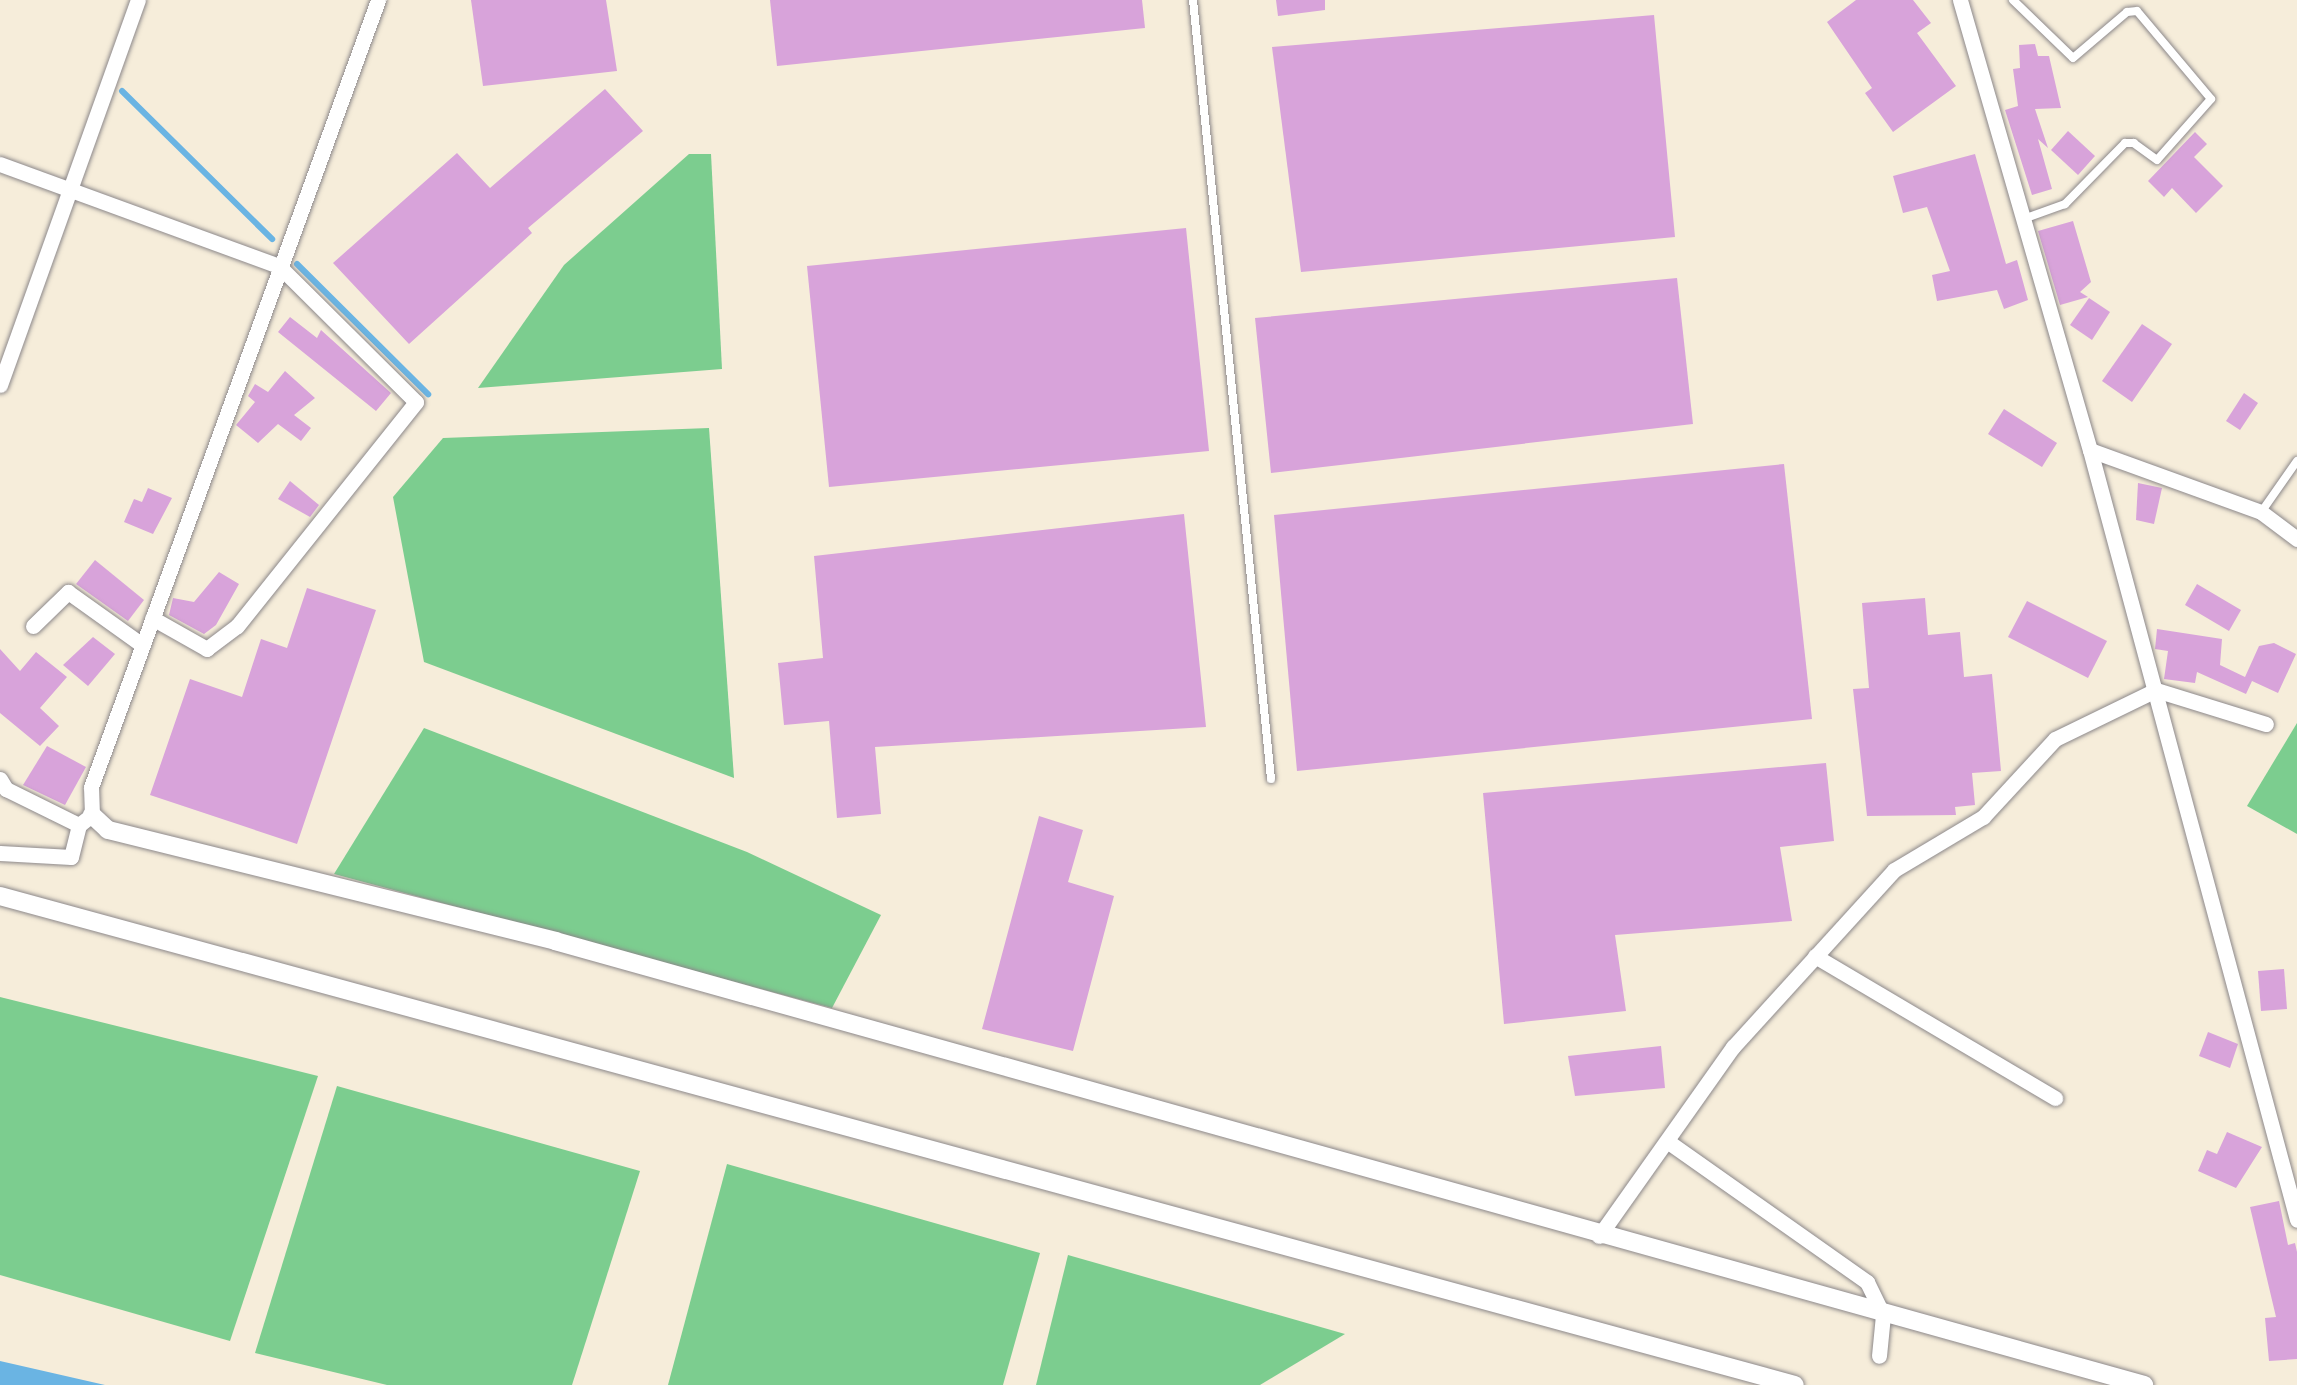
<!DOCTYPE html>
<html>
<head>
<meta charset="utf-8">
<style>
  body { margin:0 }
  #map { position:relative; width:2297px; height:1385px; overflow:hidden; background:#f6edda; font-family:"Patrick Hand",sans-serif }
  div>[style] { position:absolute }
  [style*='--x'] { left:calc(var(--x)*1px); top:calc(var(--y)*1px); width:calc(var(--w)*1px); rotate:calc(var(--a)*1deg) }
  .green>* { inset:0; background:#7ccd8f }
  .water>* { inset:0; background:#6ab4e3 }
  .stream>* { height:6px; margin:-3px; padding:0 3px; transform-origin:3px; border-radius:3px; background:#6ab4e3 }
  .building>* { inset:0; background:#d8a3da }
  .roads { filter:drop-shadow(0 0 2px #8c888a) drop-shadow(0 0 2px #8c888a) }
  .service>* { height:8px; margin:-4px; padding:0 4px; transform-origin:4px; border-radius:4px; background:#fff }
  .minor>* { height:15px; margin:-7.5px; padding:0 7.5px; transform-origin:7.5px; border-radius:7.5px; background:#fff }
  .tertiary>* { height:18px; margin:-9px; padding:0 9px; transform-origin:9px; border-radius:9px; background:#fff }
  span { translate:-50% -50%; white-space:nowrap; text-align:center; line-height:1.15; -webkit-text-stroke:9px #fdfcf7; paint-order:stroke }
</style>
</head>
<body>
<div id="map">
  <div class="green">
    <i style="clip-path:polygon(689px 154px,711px 154px,722px 369px,478px 388px,564px 265px)"></i>
    <i style="clip-path:polygon(709px 428px,734px 778px,424px 662px,393px 497px,443px 438px)"></i>
    <i style="clip-path:polygon(2297px 723px,2297px 834px,2247px 806px)"></i>
    <i style="clip-path:polygon(424px 728px,747px 852px,881px 915px,832px 1008px,334px 874px)"></i>
    <i style="clip-path:polygon(0 997px,318px 1076px,230px 1341px,0 1275px)"></i>
    <i style="clip-path:polygon(337px 1086px,640px 1171px,572px 1385px,387px 1385px,255px 1353px)"></i>
    <i style="clip-path:polygon(727px 1164px,1040px 1253px,1003px 1385px,668px 1385px)"></i>
    <i style="clip-path:polygon(1068px 1255px,1345px 1334px,1260px 1385px,1036px 1385px)"></i>
  </div>
  <div class="water">
    <i style="clip-path:polygon(0 1361px,105px 1385px,0 1385px)"></i>
  </div>
  <div class="stream">
    <i style="--x:122;--y:91;--w:211;--a:44.6"></i>
    <i style="--x:297;--y:264;--w:185;--a:44.8"></i>
  </div>
  <div class="building">
    <i style="clip-path:polygon(471px 0,606px 0,617px 71px,483px 86px)"></i>
    <i style="clip-path:polygon(770px 0,1142px 0,1145px 28px,777px 66px)"></i>
    <i style="clip-path:polygon(1276px 0,1325px 0,1325px 10px,1278px 16px)"></i>
    <i style="clip-path:polygon(1856px 0,1913px 0,1931px 23px,1917px 33px,1956px 86px,1893px 132px,1865px 93px,1872px 88px,1827px 22px)"></i>
    <i style="clip-path:polygon(1654px 15px,1675px 237px,1301px 272px,1272px 47px)"></i>
    <i style="clip-path:polygon(2035px 44px,2038px 56px,2049px 56px,2061px 108px,2035px 109px,2048px 148px,2038px 139px,2052px 189px,2032px 195px,2005px 110px,2018px 106px,2013px 69px,2020px 68px,2019px 45px)"></i>
    <i style="clip-path:polygon(605px 89px,643px 131px,528px 228px,532px 233px,409px 344px,333px 263px,457px 153px,490px 188px)"></i>
    <i style="clip-path:polygon(2068px 131px,2095px 156px,2078px 175px,2051px 150px)"></i>
    <i style="clip-path:polygon(2195px 132px,2207px 144px,2194px 157px,2223px 186px,2196px 213px,2172px 188px,2164px 197px,2148px 181px)"></i>
    <i style="clip-path:polygon(1975px 154px,2006px 264px,2017px 260px,2028px 300px,2004px 309px,1997px 290px,1937px 301px,1932px 275px,1950px 271px,1927px 207px,1903px 213px,1893px 176px)"></i>
    <i style="clip-path:polygon(2073px 221px,2091px 282px,2080px 292px,2088px 297px,2060px 305px,2038px 231px)"></i>
    <i style="clip-path:polygon(1186px 228px,1209px 451px,829px 487px,807px 266px)"></i>
    <i style="clip-path:polygon(1677px 278px,1693px 424px,1271px 473px,1255px 318px)"></i>
    <i style="clip-path:polygon(2089px 298px,2110px 312px,2092px 340px,2070px 325px)"></i>
    <i style="clip-path:polygon(290px 317px,317px 338px,321px 330px,391px 393px,376px 411px,278px 332px)"></i>
    <i style="clip-path:polygon(2142px 324px,2172px 344px,2132px 402px,2102px 381px)"></i>
    <i style="clip-path:polygon(285px 371px,315px 398px,294px 415px,311px 428px,301px 441px,278px 424px,258px 443px,236px 425px,255px 402px,248px 396px,255px 384px,268px 392px)"></i>
    <i style="clip-path:polygon(2244px 393px,2258px 403px,2240px 430px,2226px 421px)"></i>
    <i style="clip-path:polygon(2004px 409px,2057px 443px,2042px 467px,1988px 434px)"></i>
    <i style="clip-path:polygon(1784px 464px,1812px 719px,1297px 771px,1274px 515px)"></i>
    <i style="clip-path:polygon(290px 481px,319px 505px,310px 517px,278px 499px)"></i>
    <i style="clip-path:polygon(2138px 483px,2162px 488px,2154px 524px,2136px 520px)"></i>
    <i style="clip-path:polygon(148px 488px,172px 498px,153px 534px,124px 522px,134px 499px,142px 502px)"></i>
    <i style="clip-path:polygon(1184px 514px,1206px 727px,875px 747px,881px 814px,837px 818px,829px 721px,784px 725px,778px 663px,823px 658px,814px 556px)"></i>
    <i style="clip-path:polygon(95px 560px,144px 600px,128px 621px,76px 584px)"></i>
    <i style="clip-path:polygon(219px 572px,239px 584px,216px 625px,204px 634px,169px 615px,173px 598px,194px 602px)"></i>
    <i style="clip-path:polygon(2197px 584px,2241px 610px,2229px 631px,2185px 605px)"></i>
    <i style="clip-path:polygon(307px 588px,376px 610px,297px 844px,150px 795px,190px 679px,242px 697px,261px 639px,287px 648px)"></i>
    <i style="clip-path:polygon(1925px 598px,1928px 635px,1960px 632px,1964px 677px,1992px 674px,2001px 771px,1972px 773px,1975px 805px,1955px 807px,1956px 815px,1867px 816px,1853px 689px,1869px 688px,1862px 603px)"></i>
    <i style="clip-path:polygon(2027px 601px,2107px 641px,2088px 678px,2008px 637px)"></i>
    <i style="clip-path:polygon(2157px 629px,2222px 639px,2220px 665px,2245px 677px,2259px 646px,2274px 643px,2296px 654px,2278px 693px,2252px 681px,2246px 694px,2197px 672px,2195px 683px,2164px 679px,2168px 651px,2155px 649px)"></i>
    <i style="clip-path:polygon(93px 637px,115px 654px,88px 686px,63px 665px)"></i>
    <i style="clip-path:polygon(0 649px,20px 671px,36px 652px,67px 677px,40px 708px,59px 726px,40px 746px,0 713px)"></i>
    <i style="clip-path:polygon(47px 746px,86px 767px,65px 805px,23px 785px)"></i>
    <i style="clip-path:polygon(1826px 763px,1834px 841px,1780px 847px,1792px 921px,1615px 935px,1626px 1011px,1504px 1024px,1483px 793px)"></i>
    <i style="clip-path:polygon(1039px 816px,1083px 830px,1068px 882px,1114px 896px,1073px 1051px,982px 1029px)"></i>
    <i style="clip-path:polygon(2284px 969px,2287px 1009px,2261px 1011px,2258px 971px)"></i>
    <i style="clip-path:polygon(2208px 1032px,2238px 1044px,2230px 1068px,2199px 1056px)"></i>
    <i style="clip-path:polygon(1661px 1046px,1665px 1088px,1575px 1096px,1568px 1056px)"></i>
    <i style="clip-path:polygon(2227px 1132px,2262px 1147px,2236px 1188px,2198px 1171px,2207px 1150px,2217px 1154px)"></i>
    <i style="clip-path:polygon(2279px 1201px,2288px 1245px,2295px 1243px,2297px 1252px,2297px 1359px,2269px 1361px,2265px 1318px,2276px 1317px,2250px 1207px)"></i>
  </div>
  <div class="roads">
    <div class="service">
      <i style="--x:1193;--y:0;--w:783;--a:84.28"></i>
      <i style="--x:2013;--y:0;--w:83;--a:44"></i>
      <i style="--x:2073;--y:58;--w:71;--a:-40.4"></i>
      <i style="--x:2127;--y:12;--w:10;--a:-6"></i>
      <i style="--x:2137;--y:11;--w:115;--a:49.9"></i>
      <i style="--x:2211;--y:99;--w:81;--a:131.5"></i>
      <i style="--x:2157;--y:160;--w:29;--a:-144"></i>
      <i style="--x:2134;--y:143;--w:9;--a:180"></i>
      <i style="--x:2125;--y:143;--w:86;--a:134.5"></i>
      <i style="--x:2065;--y:204;--w:45;--a:160.3"></i>
      <i style="--x:2262;--y:511;--w:61;--a:-55"></i>
    </div>
    <div class="minor">
      <i style="--x:1960;--y:0;--w:468;--a:73.9"></i>
      <i style="--x:2090;--y:450;--w:797;--a:74.95"></i>
      <i style="--x:0;--y:164;--w:297;--a:20.1"></i>
      <i style="--x:279;--y:266;--w:193;--a:44.8"></i>
      <i style="--x:416;--y:402;--w:287;--a:128.6"></i>
      <i style="--x:237;--y:626;--w:38;--a:143"></i>
      <i style="--x:207;--y:649;--w:63;--a:-150.6"></i>
      <i style="--x:0;--y:385;--w:409;--a:-70.3"></i>
      <i style="--x:2090;--y:450;--w:182;--a:19.9"></i>
      <i style="--x:2261;--y:512;--w:45;--a:36.9"></i>
      <i style="--x:33;--y:626;--w:49;--a:-44.2"></i>
      <i style="--x:68;--y:592;--w:91;--a:35.6"></i>
      <i style="--x:0;--y:779;--w:12;--a:59"></i>
      <i style="--x:6;--y:789;--w:81;--a:26.3"></i>
      <i style="--x:0;--y:853;--w:71;--a:3.2"></i>
      <i style="--x:71;--y:857;--w:33;--a:-76"></i>
      <i style="--x:79;--y:825;--w:16;--a:-38"></i>
      <i style="--x:92;--y:815;--w:28;--a:-92"></i>
      <i style="--x:91;--y:787;--w:838;--a:-69.96"></i>
      <i style="--x:1815;--y:956;--w:279;--a:30.6"></i>
      <i style="--x:1667;--y:1141;--w:245;--a:35.2"></i>
      <i style="--x:1867;--y:1282;--w:37;--a:64"></i>
      <i style="--x:1883;--y:1315;--w:41;--a:95.6"></i>
      <i style="--x:1599;--y:1236;--w:232;--a:-54.7"></i>
      <i style="--x:1733;--y:1047;--w:239;--a:-47.7"></i>
      <i style="--x:1894;--y:870;--w:104;--a:-30.8"></i>
      <i style="--x:1983;--y:817;--w:106;--a:-47.3"></i>
      <i style="--x:2055;--y:739;--w:112;--a:-25.9"></i>
      <i style="--x:2156;--y:690;--w:115;--a:17.2"></i>
    </div>
    <div class="tertiary">
      <i style="--x:92;--y:815;--w:22;--a:43"></i>
      <i style="--x:108;--y:830;--w:461;--a:13.9"></i>
      <i style="--x:555;--y:941;--w:1650;--a:15.61"></i>
      <i style="--x:0;--y:896;--w:1860;--a:15.24"></i>
    </div>
  </div>
</div>
</body>
</html>
